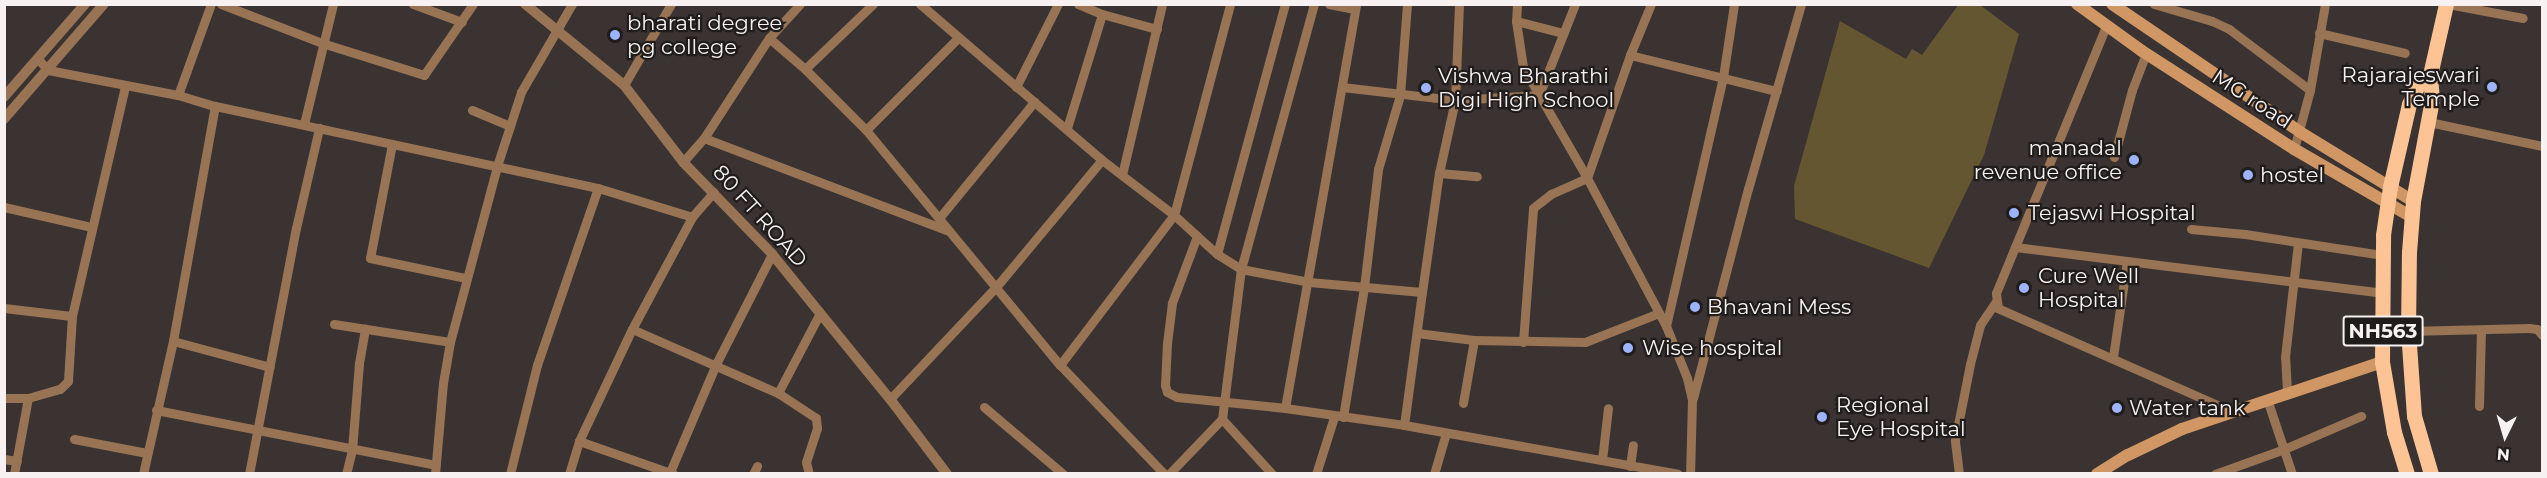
<!DOCTYPE html>
<html>
<head>
<meta charset="utf-8">
<style>
  body { margin:0 }
  #map { position:relative; width:2547px; height:478px; overflow:hidden; background:#3a3331; font-family:Montserrat,sans-serif }
  div>[style] { position:absolute }
  [style*='--x'] { left:calc(var(--x)*1px); top:calc(var(--y)*1px); width:calc(var(--w)*1px); rotate:calc(var(--a)*1deg) }
  .green>* { inset:0; background:#655632 }
  .minor>* { height:9px; margin:-4.5px; padding:0 4.5px; transform-origin:4.5px; border-radius:4.5px; background:#987455 }
  .tertiary>* { height:10px; margin:-5px; padding:0 5px; transform-origin:5px; border-radius:5px; background:#987455 }
  .secondary>* { height:12px; margin:-6px; padding:0 6px; transform-origin:6px; border-radius:6px; background:#d09764 }
  .trunk>* { height:15px; margin:-7.5px; padding:0 7.5px; transform-origin:7.5px; border-radius:7.5px; background:#fcc494 }
  .dots>* { width:16px; height:16px; translate:-50% -50%; box-sizing:border-box; border:3px solid #1f1c1b; border-radius:50% }
  span { translate:-50% -50%; white-space:nowrap; text-align:center; line-height:1.15; -webkit-text-stroke:4.5px #1f1c1b; paint-order:stroke }
  .shield-label span { padding:2px 4px; background:#1f1c1b; border:2px solid; border-radius:4px; -webkit-text-stroke-width:0 }
  .shield-label { font-size:20px; color:#f7f2f1; font-weight:700 }
  .poi-label { font-size:21px; color:#f7f2f1 }
  .left { translate:0 -50%; text-align:left }
  .right { translate:-100% -50%; text-align:right }
  .street-label { font-size:21px; color:#f7f2f1 }
  .frame { position:absolute; inset:0; border:6px solid #f7f2f1; pointer-events:none }
  .north { position:absolute; left:2475px; top:406px; width:60px; height:60px; -webkit-text-stroke:4px #1f1c1b; paint-order:stroke; rotate:185deg; font-size:16px; font-weight:700; line-height:24px; text-align:center; color:#f7f2f1 }
  .north::after { content:''; display:block; margin:auto; width:21px; height:27px; background:#f7f2f1; clip-path:polygon(50% 0,100% 100%,50% 72%,0 100%) }
</style>
</head>
<body>
<div id="map">
  <div class="green">
    <i style="clip-path:polygon(1959px 4px,1980px 5px,2019px 34px,1984px 155px,1929px 268px,1795px 219px,1794px 186px,1840px 21px,1906px 59px,1912px 49px,1922px 55px)"></i>
  </div>
  <div class="minor">
    <i style="--x:221;--y:4;--w:108;--a:21.1"></i>
    <i style="--x:322;--y:43;--w:107;--a:17.4"></i>
    <i style="--x:424;--y:75;--w:86;--a:-55.4"></i>
    <i style="--x:413;--y:4;--w:52;--a:20.2"></i>
    <i style="--x:920;--y:4;--w:240;--a:40.6"></i>
    <i style="--x:1102;--y:160;--w:91;--a:37.4"></i>
    <i style="--x:1174;--y:215;--w:58;--a:42.2"></i>
    <i style="--x:1217;--y:254;--w:28;--a:32"></i>
    <i style="--x:1241;--y:269;--w:69;--a:10.8"></i>
    <i style="--x:1309;--y:282;--w:113;--a:5.1"></i>
    <i style="--x:1422;--y:292;--w:134;--a:97.7"></i>
    <i style="--x:1078;--y:4;--w:26;--a:23"></i>
    <i style="--x:1102;--y:14;--w:57;--a:15.3"></i>
    <i style="--x:1329;--y:4;--w:26;--a:11"></i>
    <i style="--x:1517;--y:4;--w:17;--a:93"></i>
    <i style="--x:1516;--y:21;--w:47;--a:81.3"></i>
    <i style="--x:1523;--y:67;--w:128;--a:60"></i>
    <i style="--x:1587;--y:178;--w:168;--a:61.9"></i>
    <i style="--x:1666;--y:326;--w:56;--a:68"></i>
    <i style="--x:1687;--y:378;--w:23;--a:77"></i>
    <i style="--x:1692;--y:400;--w:74;--a:91.5"></i>
    <i style="--x:2154;--y:4;--w:60;--a:16.3"></i>
    <i style="--x:2212;--y:21;--w:19;--a:25"></i>
    <i style="--x:2229;--y:29;--w:101;--a:37"></i>
    <i style="--x:2448;--y:4;--w:76;--a:10.6"></i>
    <i style="--x:1516;--y:21;--w:49;--a:14.3"></i>
    <i style="--x:2319;--y:33;--w:88;--a:13.1"></i>
    <i style="--x:769;--y:38;--w:48;--a:40.7"></i>
    <i style="--x:805;--y:69;--w:86;--a:45"></i>
    <i style="--x:866;--y:130;--w:305;--a:50.5"></i>
    <i style="--x:1060;--y:365;--w:151;--a:46.3"></i>
    <i style="--x:1630;--y:55;--w:151;--a:13.8"></i>
    <i style="--x:38;--y:59;--w:15;--a:48"></i>
    <i style="--x:48;--y:70;--w:132;--a:10.9"></i>
    <i style="--x:178;--y:95;--w:39;--a:17"></i>
    <i style="--x:215;--y:106;--w:392;--a:12.1"></i>
    <i style="--x:598;--y:188;--w:98;--a:17.1"></i>
    <i style="--x:805;--y:69;--w:94;--a:-43.7"></i>
    <i style="--x:624;--y:85;--w:94;--a:-59.9"></i>
    <i style="--x:1016;--y:87;--w:93;--a:-63.2"></i>
    <i style="--x:1342;--y:87;--w:114;--a:6.6"></i>
    <i style="--x:1455;--y:100;--w:84;--a:-3.4"></i>
    <i style="--x:1539;--y:95;--w:98;--a:-68.4"></i>
    <i style="--x:178;--y:95;--w:97;--a:-70.1"></i>
    <i style="--x:472;--y:110;--w:41;--a:22.8"></i>
    <i style="--x:2429;--y:122;--w:116;--a:12"></i>
    <i style="--x:304;--y:124;--w:123;--a:-76.4"></i>
    <i style="--x:1067;--y:128;--w:119;--a:-72.9"></i>
    <i style="--x:866;--y:130;--w:129;--a:-45"></i>
    <i style="--x:704;--y:138;--w:262;--a:20.8"></i>
    <i style="--x:392;--y:144;--w:116;--a:100.9"></i>
    <i style="--x:370;--y:258;--w:98;--a:11.8"></i>
    <i style="--x:2294;--y:149;--w:61;--a:-74.8"></i>
    <i style="--x:2310;--y:90;--w:87;--a:-80.1"></i>
    <i style="--x:2114;--y:157;--w:69;--a:-75"></i>
    <i style="--x:2132;--y:90;--w:40;--a:-69"></i>
    <i style="--x:683;--y:162;--w:32;--a:-49"></i>
    <i style="--x:704;--y:138;--w:119;--a:-57"></i>
    <i style="--x:769;--y:38;--w:46;--a:-47.6"></i>
    <i style="--x:1439;--y:173;--w:38;--a:5"></i>
    <i style="--x:1122;--y:175;--w:176;--a:-76.8"></i>
    <i style="--x:4;--y:207;--w:89;--a:12.9"></i>
    <i style="--x:940;--y:217;--w:149;--a:-50.7"></i>
    <i style="--x:2191;--y:229;--w:54;--a:5.3"></i>
    <i style="--x:2245;--y:234;--w:140;--a:8.7"></i>
    <i style="--x:1197;--y:236;--w:72;--a:110.5"></i>
    <i style="--x:1172;--y:303;--w:40;--a:97.1"></i>
    <i style="--x:1167;--y:343;--w:42;--a:92.7"></i>
    <i style="--x:1165;--y:385;--w:7;--a:74"></i>
    <i style="--x:1167;--y:392;--w:11;--a:27"></i>
    <i style="--x:1177;--y:397;--w:109;--a:5.8"></i>
    <i style="--x:1285;--y:408;--w:120;--a:8.1"></i>
    <i style="--x:1404;--y:425;--w:278;--a:10.1"></i>
    <i style="--x:2015;--y:247;--w:239;--a:-67.6"></i>
    <i style="--x:1217;--y:254;--w:259;--a:-74.8"></i>
    <i style="--x:1422;--y:292;--w:120;--a:-81.9"></i>
    <i style="--x:1439;--y:173;--w:75;--a:-77.6"></i>
    <i style="--x:1455;--y:100;--w:96;--a:-87.6"></i>
    <i style="--x:4;--y:308;--w:68;--a:6.7"></i>
    <i style="--x:334;--y:324;--w:117;--a:8.8"></i>
    <i style="--x:1666;--y:326;--w:255;--a:-77.1"></i>
    <i style="--x:1723;--y:77;--w:74;--a:-81.4"></i>
    <i style="--x:632;--y:329;--w:162;--a:23.7"></i>
    <i style="--x:2408;--y:331;--w:121;--a:-1.4"></i>
    <i style="--x:2529;--y:328;--w:8;--a:7"></i>
    <i style="--x:2537;--y:329;--w:8;--a:50"></i>
    <i style="--x:1417;--y:333;--w:57;--a:7"></i>
    <i style="--x:1474;--y:340;--w:111;--a:1"></i>
    <i style="--x:1585;--y:342;--w:79;--a:-21.4"></i>
    <i style="--x:173;--y:341;--w:100;--a:15"></i>
    <i style="--x:1523;--y:342;--w:134;--a:-85.7"></i>
    <i style="--x:1533;--y:208;--w:23;--a:-38"></i>
    <i style="--x:1551;--y:194;--w:39;--a:-24"></i>
    <i style="--x:1587;--y:178;--w:130;--a:-70.7"></i>
    <i style="--x:1630;--y:55;--w:55;--a:-67.6"></i>
    <i style="--x:2113;--y:357;--w:97;--a:-81.7"></i>
    <i style="--x:1060;--y:365;--w:188;--a:-52.8"></i>
    <i style="--x:1174;--y:215;--w:218;--a:-75.1"></i>
    <i style="--x:2287;--y:392;--w:35;--a:-93"></i>
    <i style="--x:2285;--y:357;--w:115;--a:-83.5"></i>
    <i style="--x:4;--y:398;--w:24;--a:0"></i>
    <i style="--x:28;--y:398;--w:33;--a:-16"></i>
    <i style="--x:60;--y:389;--w:11;--a:-45"></i>
    <i style="--x:68;--y:381;--w:65;--a:-86.5"></i>
    <i style="--x:72;--y:316;--w:235;--a:-77"></i>
    <i style="--x:1693;--y:398;--w:216;--a:-75.3"></i>
    <i style="--x:1748;--y:189;--w:192;--a:-74"></i>
    <i style="--x:890;--y:399;--w:154;--a:-46.6"></i>
    <i style="--x:996;--y:287;--w:165;--a:-50.2"></i>
    <i style="--x:2267;--y:399;--w:79;--a:71.6"></i>
    <i style="--x:1463;--y:403;--w:64;--a:-80.1"></i>
    <i style="--x:2479;--y:406;--w:76;--a:-88.5"></i>
    <i style="--x:984;--y:407;--w:104;--a:40.3"></i>
    <i style="--x:1285;--y:408;--w:410;--a:-80"></i>
    <i style="--x:156;--y:410;--w:285;--a:11.1"></i>
    <i style="--x:2231;--y:411;--w:255;--a:-156.2"></i>
    <i style="--x:1998;--y:308;--w:15;--a:-98"></i>
    <i style="--x:1996;--y:293;--w:50;--a:-67.6"></i>
    <i style="--x:2015;--y:247;--w:372;--a:7.1"></i>
    <i style="--x:1343;--y:417;--w:132;--a:-80.8"></i>
    <i style="--x:1364;--y:287;--w:119;--a:-83.2"></i>
    <i style="--x:1378;--y:169;--w:77;--a:-73.4"></i>
    <i style="--x:1400;--y:95;--w:91;--a:-85.6"></i>
    <i style="--x:1222;--y:419;--w:74;--a:47.7"></i>
    <i style="--x:74;--y:439;--w:74;--a:10.9"></i>
    <i style="--x:579;--y:441;--w:100;--a:19.3"></i>
    <i style="--x:4;--y:459;--w:13;--a:9"></i>
    <i style="--x:1602;--y:460;--w:52;--a:-83.4"></i>
    <i style="--x:1630;--y:466;--w:21;--a:-82"></i>
    <i style="--x:670;--y:472;--w:117;--a:-66.9"></i>
    <i style="--x:716;--y:364;--w:123;--a:-63"></i>
    <i style="--x:14;--y:474;--w:77;--a:-79.6"></i>
    <i style="--x:143;--y:474;--w:136;--a:-77.3"></i>
    <i style="--x:173;--y:341;--w:239;--a:-79.9"></i>
    <i style="--x:249;--y:474;--w:250;--a:-79.2"></i>
    <i style="--x:296;--y:228;--w:103;--a:-77"></i>
    <i style="--x:346;--y:474;--w:25;--a:-76"></i>
    <i style="--x:352;--y:450;--w:87;--a:-85.4"></i>
    <i style="--x:359;--y:363;--w:35;--a:-80"></i>
    <i style="--x:435;--y:474;--w:91;--a:-85"></i>
    <i style="--x:443;--y:383;--w:42;--a:-80.3"></i>
    <i style="--x:450;--y:342;--w:182;--a:-75"></i>
    <i style="--x:497;--y:166;--w:78;--a:-72"></i>
    <i style="--x:521;--y:92;--w:102;--a:-59.9"></i>
    <i style="--x:510;--y:474;--w:112;--a:-76.1"></i>
    <i style="--x:537;--y:365;--w:187;--a:-71"></i>
    <i style="--x:569;--y:474;--w:34;--a:-73"></i>
    <i style="--x:579;--y:441;--w:124;--a:-64.7"></i>
    <i style="--x:632;--y:329;--w:127;--a:-61.8"></i>
    <i style="--x:692;--y:217;--w:33;--a:-49"></i>
    <i style="--x:753;--y:474;--w:9;--a:-63"></i>
    <i style="--x:809;--y:474;--w:12;--a:-104"></i>
    <i style="--x:806;--y:462;--w:36;--a:-72"></i>
    <i style="--x:817;--y:428;--w:10;--a:-96"></i>
    <i style="--x:816;--y:418;--w:45;--a:-146.7"></i>
    <i style="--x:778;--y:393;--w:88;--a:-62.3"></i>
    <i style="--x:1169;--y:474;--w:76;--a:-46.1"></i>
    <i style="--x:1222;--y:419;--w:151;--a:-82.8"></i>
    <i style="--x:1241;--y:269;--w:275;--a:-74.6"></i>
    <i style="--x:1316;--y:474;--w:60;--a:-72.5"></i>
    <i style="--x:1434;--y:474;--w:43;--a:-73.7"></i>
    <i style="--x:1959;--y:474;--w:34;--a:-97"></i>
    <i style="--x:1955;--y:440;--w:77;--a:-78.8"></i>
    <i style="--x:1970;--y:364;--w:40;--a:-75.6"></i>
    <i style="--x:1980;--y:325;--w:29;--a:-56"></i>
    <i style="--x:2215;--y:474;--w:73;--a:-19.9"></i>
    <i style="--x:2284;--y:449;--w:84;--a:-23.2"></i>
  </div>
  <div class="tertiary">
    <i style="--x:525;--y:4;--w:128;--a:39.3"></i>
    <i style="--x:624;--y:85;--w:97;--a:52.5"></i>
    <i style="--x:683;--y:162;--w:128;--a:45.9"></i>
    <i style="--x:772;--y:254;--w:187;--a:50.9"></i>
    <i style="--x:890;--y:399;--w:94;--a:52.8"></i>
    <i style="--x:4;--y:97;--w:123;--a:-48.9"></i>
    <i style="--x:4;--y:119;--w:152;--a:-49"></i>
  </div>
  <div class="secondary">
    <i style="--x:2077;--y:4;--w:80;--a:35.9"></i>
    <i style="--x:2142;--y:51;--w:181;--a:32.8"></i>
    <i style="--x:2294;--y:149;--w:136;--a:30"></i>
    <i style="--x:2112;--y:4;--w:227;--a:34.2"></i>
    <i style="--x:2300;--y:132;--w:132;--a:31.4"></i>
    <i style="--x:2097;--y:474;--w:36;--a:-32"></i>
    <i style="--x:2128;--y:455;--w:60;--a:-25.7"></i>
    <i style="--x:2182;--y:429;--w:211;--a:-18.5"></i>
  </div>
  <div class="trunk">
    <i style="--x:2407;--y:474;--w:44;--a:-107.2"></i>
    <i style="--x:2394;--y:432;--w:71;--a:-99.7"></i>
    <i style="--x:2382;--y:362;--w:127;--a:-89.5"></i>
    <i style="--x:2383;--y:235;--w:49;--a:-81.7"></i>
    <i style="--x:2390;--y:187;--w:85;--a:-77.1"></i>
    <i style="--x:2409;--y:104;--w:21;--a:-65"></i>
    <i style="--x:2418;--y:85;--w:16;--a:-40"></i>
    <i style="--x:2431;--y:474;--w:60;--a:-106.3"></i>
    <i style="--x:2414;--y:416;--w:85;--a:-94"></i>
    <i style="--x:2408;--y:331;--w:79;--a:-89.3"></i>
    <i style="--x:2409;--y:252;--w:51;--a:-85.5"></i>
    <i style="--x:2413;--y:201;--w:104;--a:-79.4"></i>
    <i style="--x:2432;--y:99;--w:24;--a:-95"></i>
    <i style="--x:2430;--y:75;--w:73;--a:-77.3"></i>
  </div>
  <div class="dots">
    <i style="left:615px;top:35px;background:#9db4fd"></i>
    <i style="left:2492px;top:87px;background:#9db4fd"></i>
    <i style="left:1426px;top:88px;background:#9db4fd"></i>
    <i style="left:2134px;top:160px;background:#9db4fd"></i>
    <i style="left:2248px;top:175px;background:#9db4fd"></i>
    <i style="left:2014px;top:213px;background:#9db4fd"></i>
    <i style="left:2024px;top:288px;background:#9db4fd"></i>
    <i style="left:1695px;top:307px;background:#9db4fd"></i>
    <i style="left:1628px;top:348px;background:#9db4fd"></i>
    <i style="left:2117px;top:408px;background:#9db4fd"></i>
    <i style="left:1822px;top:417px;background:#9db4fd"></i>
  </div>
  <div class="shield-label">
    <span style="left:2383px;top:331px">NH563</span>
  </div>
  <div class="poi-label">
    <span class="left" style="left:627px;top:35px">bharati degree<br>pg college</span>
    <span class="right" style="left:2480px;top:87px">Rajarajeswari<br>Temple</span>
    <span class="left" style="left:1438px;top:88px">Vishwa Bharathi<br>Digi High School</span>
    <span class="right" style="left:2122px;top:160px">manadal<br>revenue office</span>
    <span class="left" style="left:2260px;top:175px">hostel</span>
    <span class="left" style="left:2028px;top:213px">Tejaswi Hospital</span>
    <span class="left" style="left:2038px;top:288px">Cure Well<br>Hospital</span>
    <span class="left" style="left:1707px;top:307px">Bhavani Mess</span>
    <span class="left" style="left:1642px;top:348px">Wise hospital</span>
    <span class="left" style="left:1836px;top:417px">Regional<br>Eye Hospital</span>
    <span class="left" style="left:2129px;top:408px">Water tank</span>
  </div>
  <div class="street-label">
    <span style="left:2252px;top:99px;rotate:33deg">MG road</span>
    <span style="left:760px;top:216px;rotate:48deg">80 FT ROAD</span>
  </div>
  <div class="frame"></div>
  <div class="north">N</div>
</div>
</body>
</html>
